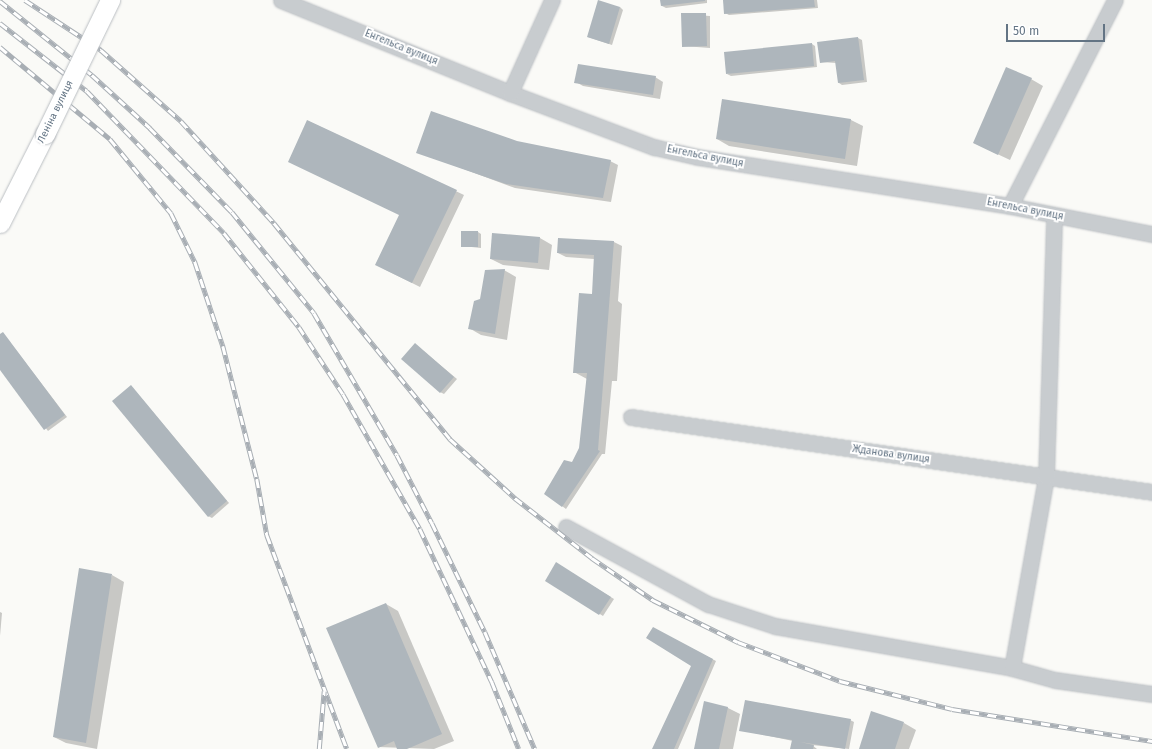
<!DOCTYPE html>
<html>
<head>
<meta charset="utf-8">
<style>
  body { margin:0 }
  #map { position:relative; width:1152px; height:749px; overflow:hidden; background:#fafaf7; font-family:"Fira Sans",sans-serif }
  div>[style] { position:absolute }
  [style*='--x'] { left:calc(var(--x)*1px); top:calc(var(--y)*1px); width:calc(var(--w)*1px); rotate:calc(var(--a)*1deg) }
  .shadow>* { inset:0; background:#0003 }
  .building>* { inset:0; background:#aeb6bc }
  .roads { filter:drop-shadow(0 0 1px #bbbfc3) drop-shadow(0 0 1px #bbbfc3) }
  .minor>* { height:15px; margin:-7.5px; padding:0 7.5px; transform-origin:7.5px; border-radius:7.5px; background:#c8cccf }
  .major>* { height:19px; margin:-9.5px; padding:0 9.5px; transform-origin:9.5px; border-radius:9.5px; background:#fff }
  .rail>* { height:4.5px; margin-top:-2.25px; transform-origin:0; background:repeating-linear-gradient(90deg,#fff 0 9px,#a8aeb4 0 18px); box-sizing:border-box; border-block:1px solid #a8aeb4 }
  .bridges { filter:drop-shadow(0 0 1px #bbbfc3) drop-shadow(0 0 1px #bbbfc3) }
  .major-bridge>* { height:19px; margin:-9.5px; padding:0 9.5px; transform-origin:9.5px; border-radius:9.5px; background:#fff }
  span { translate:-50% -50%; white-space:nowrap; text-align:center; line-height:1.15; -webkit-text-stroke:4px #fff; paint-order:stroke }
  .street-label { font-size:10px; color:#637484 }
  .scale { position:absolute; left:1006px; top:24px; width:99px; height:18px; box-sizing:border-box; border:2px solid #637484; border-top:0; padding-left:5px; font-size:12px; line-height:14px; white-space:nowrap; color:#637484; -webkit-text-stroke:3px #fff; paint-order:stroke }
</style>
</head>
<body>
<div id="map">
  <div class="shadow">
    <i style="clip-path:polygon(661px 0,707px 0,707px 3px,666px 8px,662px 6px)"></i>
    <i style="clip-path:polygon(724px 0,817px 0,818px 8px,729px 15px,725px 13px)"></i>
    <i style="clip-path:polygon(620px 7px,623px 10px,612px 45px,588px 37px)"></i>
    <i style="clip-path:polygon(682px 14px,710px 16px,710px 48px,683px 46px)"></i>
    <i style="clip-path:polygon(858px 38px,862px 40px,867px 82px,842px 85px,839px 83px,836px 63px,821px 62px)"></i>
    <i style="clip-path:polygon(812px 44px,815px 46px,817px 67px,731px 76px,727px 74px)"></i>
    <i style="clip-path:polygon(655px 77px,663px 82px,660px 99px,583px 86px,576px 82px)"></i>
    <i style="clip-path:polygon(1031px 79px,1043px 86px,1010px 160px,974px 143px)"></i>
    <i style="clip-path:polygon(723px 100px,851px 120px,863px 126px,857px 166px,729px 146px,717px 139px)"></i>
    <i style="clip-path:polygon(308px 121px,464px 195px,420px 287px,384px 269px,400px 215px)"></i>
    <i style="clip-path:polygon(516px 142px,610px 161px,618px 165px,611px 202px,515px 188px,418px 152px)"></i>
    <i style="clip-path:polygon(478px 232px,481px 234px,481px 248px,462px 246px)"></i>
    <i style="clip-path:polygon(540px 238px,552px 245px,549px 270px,503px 265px,491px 259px)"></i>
    <i style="clip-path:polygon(614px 242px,622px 246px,618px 301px,622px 304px,617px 381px,612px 381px,605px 454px,602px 454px,566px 509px,546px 494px,572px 463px,580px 449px,587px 379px,574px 372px,596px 296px,594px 259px,566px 257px,558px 253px)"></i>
    <i style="clip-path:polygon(504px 270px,516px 277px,507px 340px,481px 335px,469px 328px,481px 300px)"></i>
    <i style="clip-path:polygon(3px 333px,67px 417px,48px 431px,0 368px,0 335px)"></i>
    <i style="clip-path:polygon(415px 344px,457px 379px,444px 394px,440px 392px)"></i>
    <i style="clip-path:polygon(132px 387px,229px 503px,212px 518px,208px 516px)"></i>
    <i style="clip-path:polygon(557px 564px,614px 599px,603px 616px,546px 580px)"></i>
    <i style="clip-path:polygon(112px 575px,124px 582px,97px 749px,66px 743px,54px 737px)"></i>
    <i style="clip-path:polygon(386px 604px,398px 611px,454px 741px,434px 749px,378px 747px)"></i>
    <i style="clip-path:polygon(0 612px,2px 613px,0 636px)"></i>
    <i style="clip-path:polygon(653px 628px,716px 661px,678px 749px,653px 749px,692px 665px)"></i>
    <i style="clip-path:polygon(705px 703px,728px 708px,740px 714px,733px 749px,695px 749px)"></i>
    <i style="clip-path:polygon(850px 720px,854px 722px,849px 749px,812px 745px,817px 749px,791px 749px,793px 741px,740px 730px)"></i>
    <i style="clip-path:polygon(904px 723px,916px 730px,909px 749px,860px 749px)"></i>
  </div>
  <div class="building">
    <i style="clip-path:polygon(598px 0,620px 7px,609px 44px,587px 37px)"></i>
    <i style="clip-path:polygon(660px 0,705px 0,705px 1px,661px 6px)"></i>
    <i style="clip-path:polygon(723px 0,814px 0,815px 7px,724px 14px)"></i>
    <i style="clip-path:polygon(681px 13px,706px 13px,707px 46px,682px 47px)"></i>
    <i style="clip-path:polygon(858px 37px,864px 80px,838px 83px,835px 61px,820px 63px,817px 42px)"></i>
    <i style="clip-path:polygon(812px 43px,814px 66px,726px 74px,724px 52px)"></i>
    <i style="clip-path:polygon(578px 64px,656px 76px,653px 95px,574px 83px)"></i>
    <i style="clip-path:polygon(1006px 67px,1032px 78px,998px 155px,973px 143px)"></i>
    <i style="clip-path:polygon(722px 99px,851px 119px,845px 159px,716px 139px)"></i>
    <i style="clip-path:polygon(431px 111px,517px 141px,611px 160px,603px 198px,506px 184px,416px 153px)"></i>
    <i style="clip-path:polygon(307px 120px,457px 190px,412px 283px,375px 265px,399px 215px,288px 162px)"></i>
    <i style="clip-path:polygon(461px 231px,478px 231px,478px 247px,461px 247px)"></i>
    <i style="clip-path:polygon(492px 233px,540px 237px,538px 263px,490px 259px)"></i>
    <i style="clip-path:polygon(558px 238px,614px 241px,598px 450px,600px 451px,562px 507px,544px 494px,564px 460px,572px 462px,579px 448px,587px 373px,573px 373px,579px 293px,592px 294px,594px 255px,557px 253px)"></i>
    <i style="clip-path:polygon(505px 269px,495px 334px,468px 329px,474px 301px,480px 299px,485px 270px)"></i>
    <i style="clip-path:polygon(3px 332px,65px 415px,44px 430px,0 370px,0 334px)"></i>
    <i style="clip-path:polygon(415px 343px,454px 377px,440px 393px,401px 359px)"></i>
    <i style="clip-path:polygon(131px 385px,227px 501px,208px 517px,112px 401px)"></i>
    <i style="clip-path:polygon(556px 562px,611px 597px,599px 615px,545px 581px)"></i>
    <i style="clip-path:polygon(79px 568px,112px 574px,86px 743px,53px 737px)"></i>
    <i style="clip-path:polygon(386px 603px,442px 734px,407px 749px,397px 749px,394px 741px,378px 748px,326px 628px)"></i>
    <i style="clip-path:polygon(653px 627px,713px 659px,674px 749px,652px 749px,691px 666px,646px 638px)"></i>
    <i style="clip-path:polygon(745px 700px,851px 719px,845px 749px,800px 742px,814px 745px,813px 749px,790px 749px,792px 740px,739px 731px)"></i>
    <i style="clip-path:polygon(704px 701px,728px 707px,719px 749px,694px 749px)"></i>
    <i style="clip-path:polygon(871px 711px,904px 722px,895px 749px,859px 749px)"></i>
  </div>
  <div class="roads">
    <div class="minor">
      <i style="--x:281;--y:0;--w:247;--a:22.1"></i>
      <i style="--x:510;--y:93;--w:154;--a:20.6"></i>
      <i style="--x:654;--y:147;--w:45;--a:12.8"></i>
      <i style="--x:698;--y:157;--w:316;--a:8.9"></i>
      <i style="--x:1010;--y:206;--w:145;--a:11.2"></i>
      <i style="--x:510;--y:93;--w:102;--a:-65.7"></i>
      <i style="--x:1010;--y:206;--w:231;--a:-63"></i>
      <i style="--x:631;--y:417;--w:526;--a:8.19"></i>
      <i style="--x:566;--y:527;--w:162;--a:28.5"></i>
      <i style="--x:708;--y:604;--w:71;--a:18.2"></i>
      <i style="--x:775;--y:626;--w:241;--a:10"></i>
      <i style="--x:1012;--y:668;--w:45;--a:15.6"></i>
      <i style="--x:1055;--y:680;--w:98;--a:8.2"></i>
      <i style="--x:1012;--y:668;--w:194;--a:-79.9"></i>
      <i style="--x:1046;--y:477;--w:260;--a:-88.2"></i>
    </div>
    <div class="major">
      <i style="--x:0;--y:223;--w:100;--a:-63.2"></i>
    </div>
  </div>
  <div class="rail">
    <i style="--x:25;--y:0;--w:91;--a:33.3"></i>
    <i style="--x:101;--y:50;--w:107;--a:41.6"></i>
    <i style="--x:181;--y:121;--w:138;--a:47.6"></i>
    <i style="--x:274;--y:223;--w:279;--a:50.8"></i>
    <i style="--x:450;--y:439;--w:88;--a:42.2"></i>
    <i style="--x:515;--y:498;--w:98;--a:37.9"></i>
    <i style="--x:592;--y:558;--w:74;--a:34.5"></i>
    <i style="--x:653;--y:600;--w:95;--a:26.3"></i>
    <i style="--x:738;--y:642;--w:109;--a:20.9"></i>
    <i style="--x:840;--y:681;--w:115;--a:14"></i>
    <i style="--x:952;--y:709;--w:203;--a:9.1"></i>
    <i style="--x:0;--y:1;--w:118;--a:38.8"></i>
    <i style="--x:92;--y:75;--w:79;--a:42.4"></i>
    <i style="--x:150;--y:128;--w:117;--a:45.7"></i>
    <i style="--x:232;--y:212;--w:130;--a:50.9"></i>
    <i style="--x:314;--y:313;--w:164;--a:59.7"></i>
    <i style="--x:397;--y:455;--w:76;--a:62.8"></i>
    <i style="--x:432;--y:523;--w:121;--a:64.1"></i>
    <i style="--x:485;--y:632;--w:127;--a:66.9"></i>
    <i style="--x:0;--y:23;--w:110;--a:38"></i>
    <i style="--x:87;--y:91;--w:197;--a:46"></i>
    <i style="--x:224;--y:233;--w:120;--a:51.4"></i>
    <i style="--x:299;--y:327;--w:80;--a:56.7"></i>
    <i style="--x:343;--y:394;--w:155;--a:60.3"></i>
    <i style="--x:420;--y:529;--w:169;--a:64.8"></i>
    <i style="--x:492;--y:682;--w:72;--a:68.1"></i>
    <i style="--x:0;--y:47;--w:143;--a:39.9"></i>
    <i style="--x:110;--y:139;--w:96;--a:50.5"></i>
    <i style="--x:171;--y:213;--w:55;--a:63.9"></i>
    <i style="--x:195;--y:262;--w:89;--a:71.6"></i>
    <i style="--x:223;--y:346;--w:137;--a:75.7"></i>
    <i style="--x:257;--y:479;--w:57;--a:79.9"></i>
    <i style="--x:267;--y:535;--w:228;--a:69.5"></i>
    <i style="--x:319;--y:749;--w:58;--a:-85.1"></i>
  </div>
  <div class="bridges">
    <div class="major-bridge">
      <i style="--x:45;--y:134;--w:149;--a:-64.1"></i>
    </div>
  </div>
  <div class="street-label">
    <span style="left:401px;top:48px;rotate:22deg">Енгельса вулиця</span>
    <span style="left:56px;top:112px;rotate:-64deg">Леніна вулиця</span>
    <span style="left:705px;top:157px;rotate:11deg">Енгельса вулиця</span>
    <span style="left:1025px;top:210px;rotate:11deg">Енгельса вулиця</span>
    <span style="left:891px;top:455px;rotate:8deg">Жданова вулиця</span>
  </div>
  <div class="scale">50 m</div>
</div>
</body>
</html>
